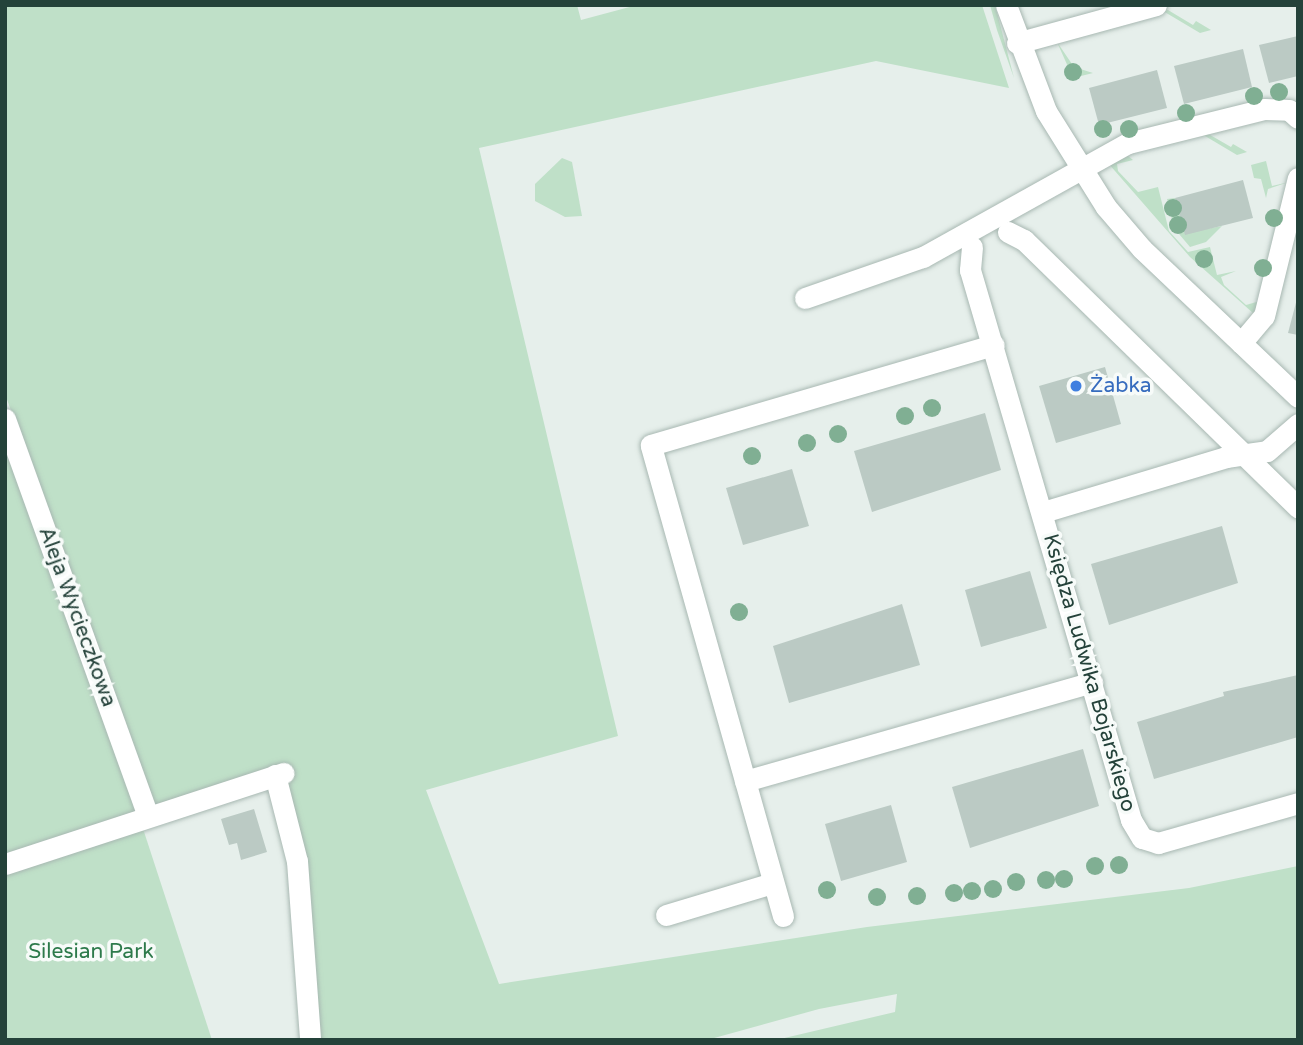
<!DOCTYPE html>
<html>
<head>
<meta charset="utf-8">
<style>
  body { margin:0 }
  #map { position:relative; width:1303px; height:1045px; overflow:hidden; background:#e6efeb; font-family:"Varela Round",sans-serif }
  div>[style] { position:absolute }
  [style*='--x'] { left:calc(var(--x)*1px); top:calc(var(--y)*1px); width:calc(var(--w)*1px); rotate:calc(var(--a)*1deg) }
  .green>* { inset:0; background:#bfe0c8 }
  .building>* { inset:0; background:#bbcac4 }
  .roads { filter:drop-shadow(0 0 2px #a8b8b2) drop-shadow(0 0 2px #a8b8b2) }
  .minor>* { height:21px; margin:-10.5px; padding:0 10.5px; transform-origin:10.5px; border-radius:10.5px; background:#fff }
  .trees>* { width:18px; height:18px; margin:-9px; border-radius:50%; background:#80af93 }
  .dots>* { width:19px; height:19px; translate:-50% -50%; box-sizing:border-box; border:4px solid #f7fbf9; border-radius:50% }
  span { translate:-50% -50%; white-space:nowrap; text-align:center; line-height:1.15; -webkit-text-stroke:7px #f7fbf9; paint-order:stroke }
  .shop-label { font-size:21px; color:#366cbe }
  .left { translate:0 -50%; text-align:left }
  .street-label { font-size:21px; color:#24423a }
  .park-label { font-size:21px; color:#2d7a4b }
  .frame { position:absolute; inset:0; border:7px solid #24423a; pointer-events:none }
</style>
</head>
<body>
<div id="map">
  <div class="green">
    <i style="clip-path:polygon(5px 5px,577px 5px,581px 20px,637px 5px,982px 5px,1009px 88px,876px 61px,479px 148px,618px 736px,426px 790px,499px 984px,867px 927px,1189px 888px,1298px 866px,1298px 1040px,776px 1040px,895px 1012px,897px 994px,819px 1009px,707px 1040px,316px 1040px,283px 778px,155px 807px,5px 394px)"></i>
    <i style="clip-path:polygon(990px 5px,995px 5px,1014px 78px,997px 30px)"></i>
    <i style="clip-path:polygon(1168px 10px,1193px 25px,1196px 21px,1211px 30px,1200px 33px,1163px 11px)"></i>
    <i style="clip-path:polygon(1057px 42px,1074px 67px,1093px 73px,1073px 78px)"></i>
    <i style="clip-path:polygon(1205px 132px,1231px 147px,1233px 144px,1247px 152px,1237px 155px,1200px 133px)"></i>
    <i style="clip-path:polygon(1127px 155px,1133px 160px,1117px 164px,1118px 171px,1138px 192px,1158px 187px,1169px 231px,1188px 252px,1210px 247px,1217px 275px,1236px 271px,1221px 277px,1224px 285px,1246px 305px,1260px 301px,1253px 313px,1190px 257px,1108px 163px)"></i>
    <i style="clip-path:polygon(562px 158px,572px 162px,582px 216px,565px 217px,535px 201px,535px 184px)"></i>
    <i style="clip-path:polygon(1266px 161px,1272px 186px,1289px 182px,1268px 189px,1266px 198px,1261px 179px,1254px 178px,1251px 165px)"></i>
    <i style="clip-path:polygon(1175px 198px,1185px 233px,1222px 226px,1206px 242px,1190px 247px,1174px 228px,1167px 199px)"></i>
    <i style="clip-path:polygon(5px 442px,133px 798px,212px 1040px,5px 1040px)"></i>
  </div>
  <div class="building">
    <i style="clip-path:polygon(1298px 36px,1298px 76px,1269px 83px,1259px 45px)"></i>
    <i style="clip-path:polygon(1243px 49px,1252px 87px,1184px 104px,1174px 66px)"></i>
    <i style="clip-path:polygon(1157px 70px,1167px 108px,1099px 125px,1089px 88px)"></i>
    <i style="clip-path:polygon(1243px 180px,1253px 218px,1185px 235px,1175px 198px)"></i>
    <i style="clip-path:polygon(1298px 295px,1298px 335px,1288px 333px)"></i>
    <i style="clip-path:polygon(1105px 367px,1121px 424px,1056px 443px,1039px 386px)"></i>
    <i style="clip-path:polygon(985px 413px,1001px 470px,872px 512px,854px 451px)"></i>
    <i style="clip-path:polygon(792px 469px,809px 526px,743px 545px,726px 488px)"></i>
    <i style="clip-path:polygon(1222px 526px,1238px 583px,1109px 625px,1091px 564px)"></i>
    <i style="clip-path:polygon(1030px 571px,1047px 628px,981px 647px,965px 590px)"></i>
    <i style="clip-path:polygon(902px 604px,920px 665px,789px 703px,773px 646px)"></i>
    <i style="clip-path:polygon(1298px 675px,1298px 737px,1154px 779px,1137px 722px,1224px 696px,1223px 692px)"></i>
    <i style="clip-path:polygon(1083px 749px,1099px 806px,970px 848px,952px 787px)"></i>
    <i style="clip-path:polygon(891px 805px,907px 862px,841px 881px,825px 824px)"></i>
    <i style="clip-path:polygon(254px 809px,267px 852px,241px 860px,237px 843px,229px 845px,221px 819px)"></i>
  </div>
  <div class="roads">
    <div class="minor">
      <i style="--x:1006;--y:5;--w:113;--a:69.3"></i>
      <i style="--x:1046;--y:111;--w:113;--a:58"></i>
      <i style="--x:1106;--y:207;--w:55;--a:49.4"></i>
      <i style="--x:1142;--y:249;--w:215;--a:43.5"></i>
      <i style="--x:1017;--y:43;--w:144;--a:-15.3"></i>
      <i style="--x:1008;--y:232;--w:18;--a:27"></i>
      <i style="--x:1024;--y:240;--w:383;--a:44.3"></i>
      <i style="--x:972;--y:247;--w:23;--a:95"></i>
      <i style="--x:970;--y:270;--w:573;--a:73.68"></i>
      <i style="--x:1131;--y:820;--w:21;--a:59"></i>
      <i style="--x:1142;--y:838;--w:17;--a:17"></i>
      <i style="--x:1158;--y:843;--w:146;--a:-15.9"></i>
      <i style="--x:805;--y:298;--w:125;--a:-19.2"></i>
      <i style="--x:923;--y:257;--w:235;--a:-29.1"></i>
      <i style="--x:1128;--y:143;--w:140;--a:-14"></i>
      <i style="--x:1264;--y:109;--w:25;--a:2"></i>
      <i style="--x:1289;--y:110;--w:12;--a:42"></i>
      <i style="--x:1241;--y:343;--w:35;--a:-50"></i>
      <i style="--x:1264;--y:316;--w:142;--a:-76.2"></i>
      <i style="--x:5;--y:419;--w:422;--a:70.2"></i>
      <i style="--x:1043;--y:512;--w:191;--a:-16.7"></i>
      <i style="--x:1226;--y:457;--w:41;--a:-8.3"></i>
      <i style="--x:1267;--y:451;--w:41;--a:-41.1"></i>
      <i style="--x:275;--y:775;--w:89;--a:75.7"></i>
      <i style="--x:297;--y:861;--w:179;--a:85.8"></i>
      <i style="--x:745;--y:781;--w:361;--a:-15.9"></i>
      <i style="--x:5;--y:864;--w:293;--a:-18.1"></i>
      <i style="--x:666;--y:915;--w:112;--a:-16.7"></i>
      <i style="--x:783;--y:916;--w:489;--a:-105.7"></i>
      <i style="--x:651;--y:445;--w:357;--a:-16.3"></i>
    </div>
  </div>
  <div class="trees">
    <i style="left:1073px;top:72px"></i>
    <i style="left:1279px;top:92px"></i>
    <i style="left:1254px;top:96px"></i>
    <i style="left:1186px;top:113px"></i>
    <i style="left:1103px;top:129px"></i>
    <i style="left:1129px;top:129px"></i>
    <i style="left:1173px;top:208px"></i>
    <i style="left:1274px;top:218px"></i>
    <i style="left:1178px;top:225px"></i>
    <i style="left:1204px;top:259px"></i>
    <i style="left:1263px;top:268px"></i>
    <i style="left:932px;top:408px"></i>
    <i style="left:905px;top:416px"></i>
    <i style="left:838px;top:434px"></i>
    <i style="left:807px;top:443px"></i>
    <i style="left:752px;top:456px"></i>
    <i style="left:739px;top:612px"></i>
    <i style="left:1119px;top:865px"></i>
    <i style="left:1095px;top:866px"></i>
    <i style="left:1064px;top:879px"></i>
    <i style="left:1046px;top:880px"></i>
    <i style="left:1016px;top:882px"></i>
    <i style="left:993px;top:889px"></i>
    <i style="left:827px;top:890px"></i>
    <i style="left:972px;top:891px"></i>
    <i style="left:954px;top:893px"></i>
    <i style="left:917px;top:896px"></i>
    <i style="left:877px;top:897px"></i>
  </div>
  <div class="dots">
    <i style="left:1076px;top:386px;background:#3f7fe0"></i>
  </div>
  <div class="shop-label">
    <span class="left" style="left:1090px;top:386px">Żabka</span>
  </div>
  <div class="street-label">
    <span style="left:77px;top:617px;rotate:70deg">Aleja Wycieczkowa</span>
    <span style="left:1089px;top:673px;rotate:74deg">Księdza Ludwika Bojarskiego</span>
  </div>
  <div class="park-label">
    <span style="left:91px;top:952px">Silesian Park</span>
  </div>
  <div class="frame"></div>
</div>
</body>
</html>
